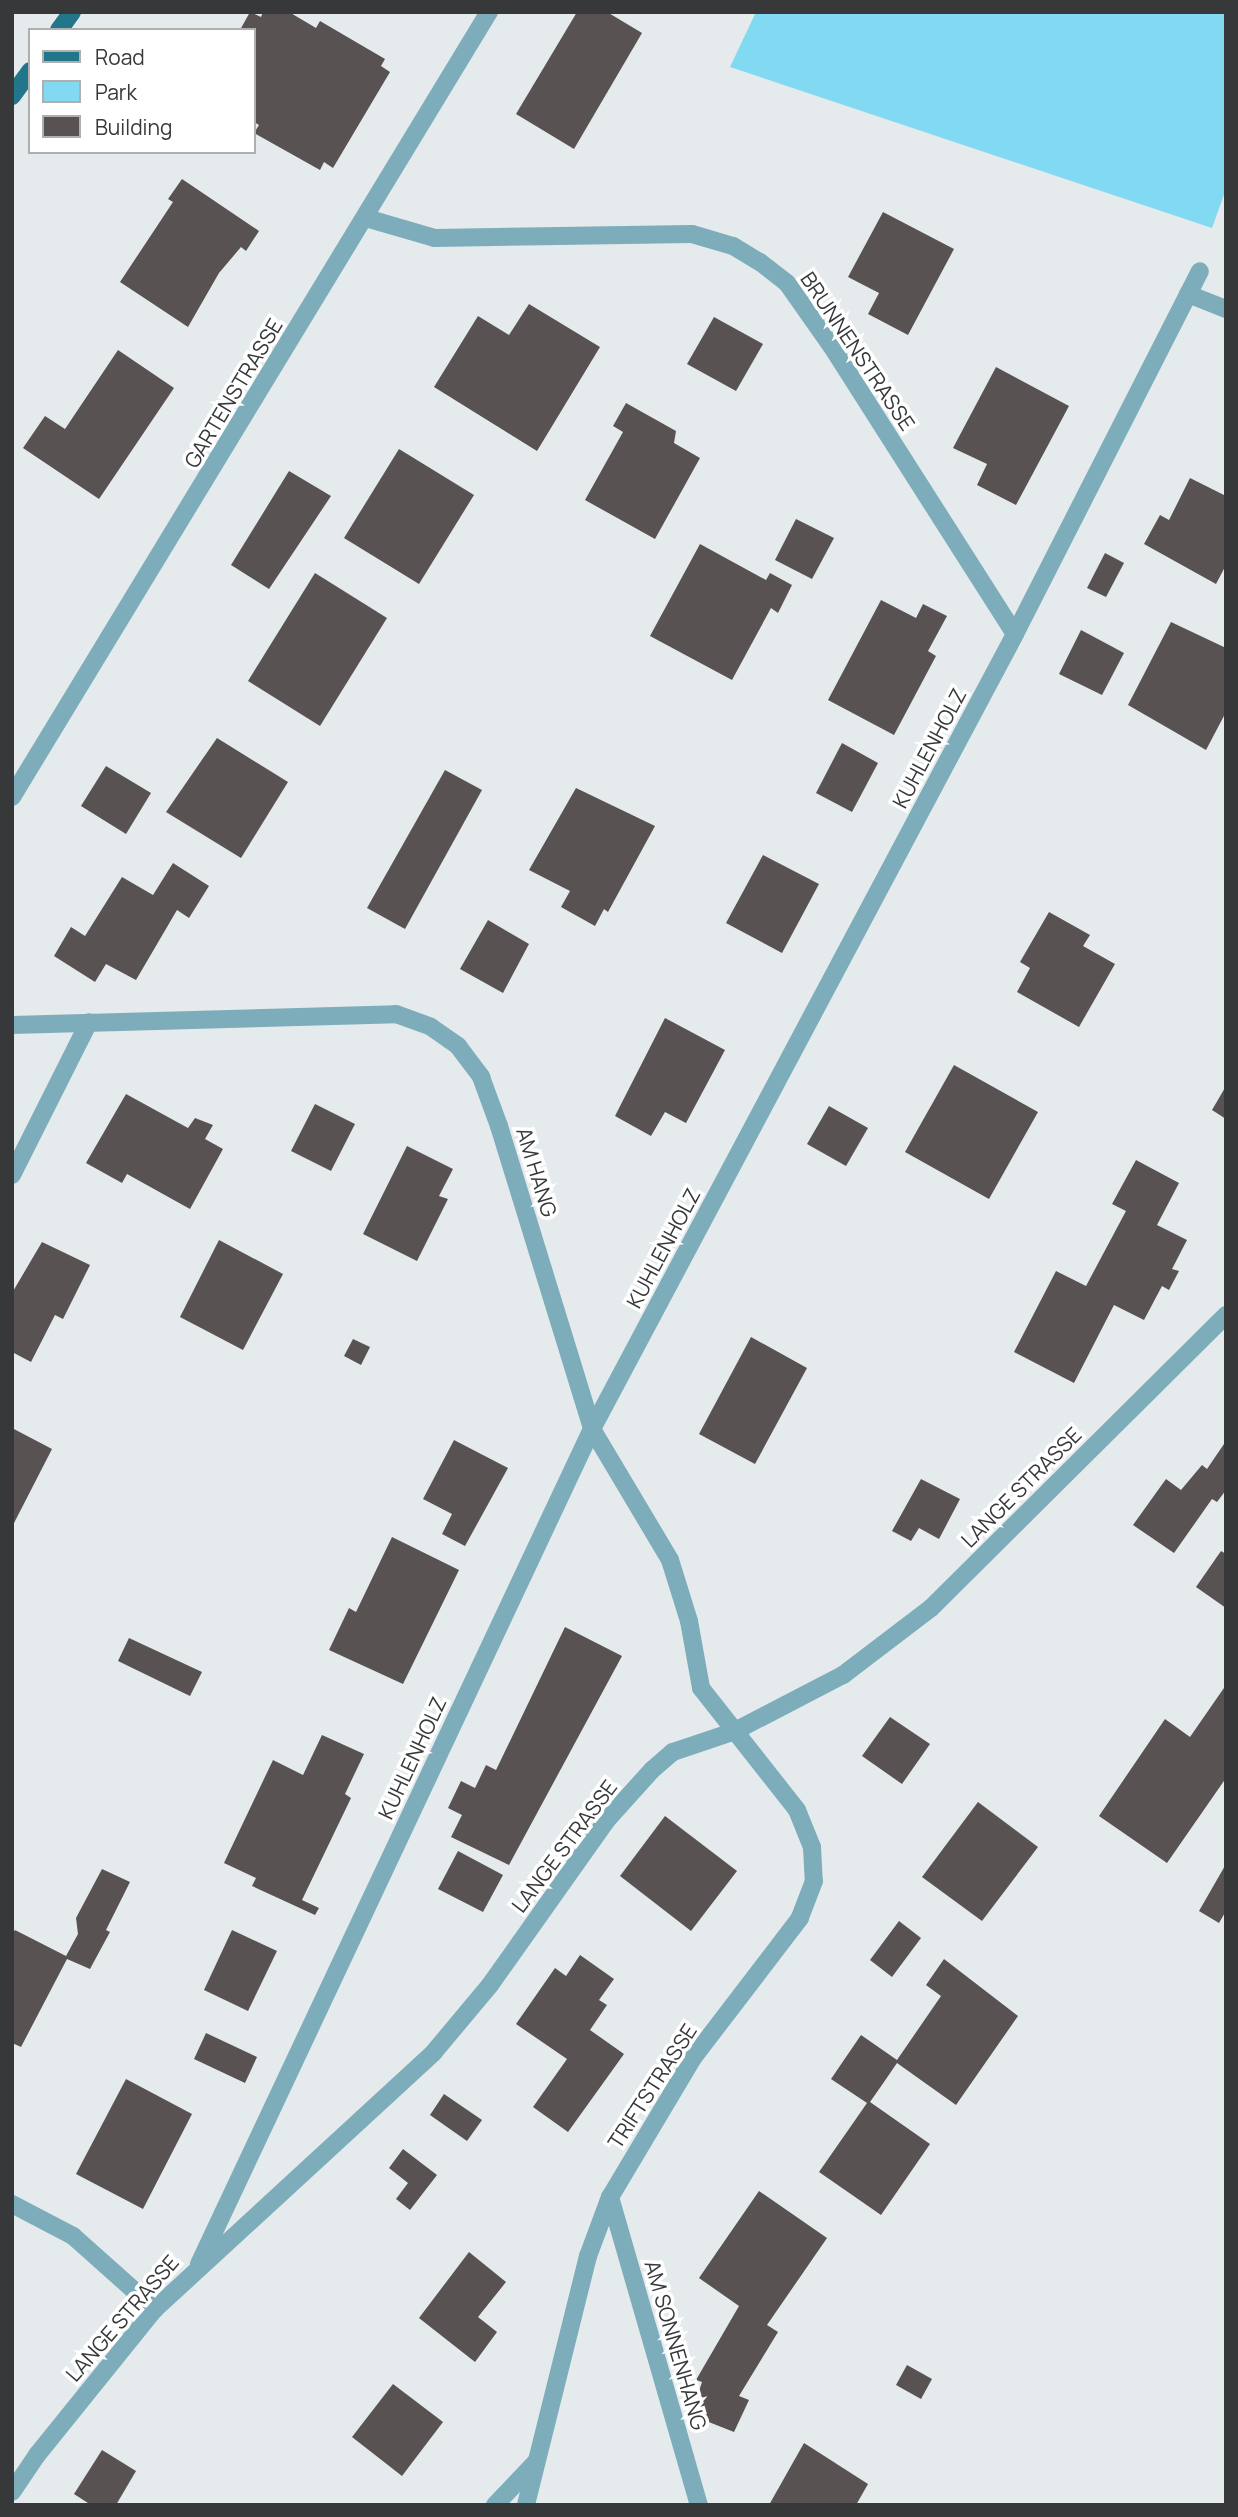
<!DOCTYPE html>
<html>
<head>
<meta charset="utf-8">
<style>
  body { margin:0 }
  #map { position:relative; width:1238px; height:2517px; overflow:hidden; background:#e5eaec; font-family:Manrope,sans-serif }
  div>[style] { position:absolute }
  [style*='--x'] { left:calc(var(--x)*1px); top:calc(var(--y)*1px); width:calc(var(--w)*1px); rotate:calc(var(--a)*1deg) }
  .green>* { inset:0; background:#81d9f2 }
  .building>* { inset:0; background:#585352 }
  .lane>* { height:18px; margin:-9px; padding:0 9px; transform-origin:9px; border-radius:9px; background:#7dadbb }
  .street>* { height:18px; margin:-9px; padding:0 9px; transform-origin:9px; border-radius:9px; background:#7dadbb }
  .primary>* { height:18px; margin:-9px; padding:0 9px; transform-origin:9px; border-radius:9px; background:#22768a }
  span { translate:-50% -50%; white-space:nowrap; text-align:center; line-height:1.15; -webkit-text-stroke:7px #fff; paint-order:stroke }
  .street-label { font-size:21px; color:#363839 }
  .frame { position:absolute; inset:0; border:14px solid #363839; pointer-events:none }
  .legend { position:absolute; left:28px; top:28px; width:228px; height:126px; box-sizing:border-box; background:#fff; border:2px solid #afafb0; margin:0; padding:9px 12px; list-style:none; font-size:21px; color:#363839 }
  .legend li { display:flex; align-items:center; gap:14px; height:35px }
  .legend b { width:35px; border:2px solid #afafb0 }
</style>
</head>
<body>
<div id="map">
  <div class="green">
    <i style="clip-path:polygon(756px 12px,1226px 12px,1226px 189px,1212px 228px,730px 67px)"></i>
  </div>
  <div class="building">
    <i style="clip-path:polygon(250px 12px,261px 17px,263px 12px,289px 12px,316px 28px,320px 21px,385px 59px,381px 66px,390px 72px,333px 168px,324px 162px,320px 170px,254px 133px,259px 125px,254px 122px,254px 30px,240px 30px)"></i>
    <i style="clip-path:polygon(577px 12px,607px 12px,642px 33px,574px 149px,516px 114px)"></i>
    <i style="clip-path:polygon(182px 179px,259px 231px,246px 251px,241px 247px,219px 273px,188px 327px,120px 282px,173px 202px,168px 199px)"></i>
    <i style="clip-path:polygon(883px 212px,954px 249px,908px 335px,868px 314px,879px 293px,848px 277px)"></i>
    <i style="clip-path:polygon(529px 304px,600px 347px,537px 451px,434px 387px,478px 316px,509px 335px)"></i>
    <i style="clip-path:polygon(714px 317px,763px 344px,736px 391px,687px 364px)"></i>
    <i style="clip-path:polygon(118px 350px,174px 388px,99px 499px,23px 448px,45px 416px,65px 429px)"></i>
    <i style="clip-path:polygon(996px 367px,1069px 406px,1016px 505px,977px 485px,987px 464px,953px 448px)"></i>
    <i style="clip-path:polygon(626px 403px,676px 431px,674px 443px,700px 458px,655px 539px,585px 500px,623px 432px,613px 426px)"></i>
    <i style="clip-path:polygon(399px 449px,474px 495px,419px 584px,344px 538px)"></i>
    <i style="clip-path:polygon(289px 471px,331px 496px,269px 589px,231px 565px)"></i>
    <i style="clip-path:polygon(1190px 478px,1226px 496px,1226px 565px,1216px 584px,1144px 544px,1160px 515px,1169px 520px)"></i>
    <i style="clip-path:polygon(796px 519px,834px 538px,812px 579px,775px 560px)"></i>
    <i style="clip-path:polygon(700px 544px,766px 580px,770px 573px,792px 585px,778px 613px,771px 608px,732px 680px,650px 636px)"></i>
    <i style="clip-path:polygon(1105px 553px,1124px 563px,1106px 597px,1087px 588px)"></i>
    <i style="clip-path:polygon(315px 573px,387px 618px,320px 726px,248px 681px)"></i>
    <i style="clip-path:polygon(881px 600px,916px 618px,923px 604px,947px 616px,928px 651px,936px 656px,894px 735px,828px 700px)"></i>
    <i style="clip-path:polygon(1171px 622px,1226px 648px,1226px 712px,1206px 750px,1128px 705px)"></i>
    <i style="clip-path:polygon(1081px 630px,1124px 653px,1102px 695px,1059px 674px)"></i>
    <i style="clip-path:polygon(217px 738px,288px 782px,241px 858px,166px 812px)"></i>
    <i style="clip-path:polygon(842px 743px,878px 763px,852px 812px,816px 793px)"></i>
    <i style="clip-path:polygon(106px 766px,151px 793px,126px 834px,81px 806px)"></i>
    <i style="clip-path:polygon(445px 770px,482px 790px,405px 929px,367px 908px)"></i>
    <i style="clip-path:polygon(576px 788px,655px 826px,608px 912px,604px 909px,595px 926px,561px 907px,570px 891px,529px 870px)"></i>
    <i style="clip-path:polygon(763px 855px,819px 884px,782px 953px,726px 923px)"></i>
    <i style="clip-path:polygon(173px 863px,209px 886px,189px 918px,177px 910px,136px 980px,106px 964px,95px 982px,54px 956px,71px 927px,85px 936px,122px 877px,153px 895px)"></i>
    <i style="clip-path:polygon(1049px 912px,1090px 935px,1083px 946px,1115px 964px,1079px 1027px,1017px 992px,1030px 968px,1020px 962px)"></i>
    <i style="clip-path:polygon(488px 920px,529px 944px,503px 993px,460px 969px)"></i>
    <i style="clip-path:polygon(665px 1018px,725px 1050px,686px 1123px,665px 1112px,651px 1136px,615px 1116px)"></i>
    <i style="clip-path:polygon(954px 1065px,1038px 1112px,989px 1199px,905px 1152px)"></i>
    <i style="clip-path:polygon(1226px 1086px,1226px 1119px,1212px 1110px)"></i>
    <i style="clip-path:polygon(126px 1094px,188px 1128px,195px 1118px,213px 1125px,205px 1139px,223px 1149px,190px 1209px,127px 1174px,122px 1183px,86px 1163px)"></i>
    <i style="clip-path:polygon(315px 1104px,355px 1124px,331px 1171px,291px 1151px)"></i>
    <i style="clip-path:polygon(829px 1106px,868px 1128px,846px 1166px,807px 1144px)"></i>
    <i style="clip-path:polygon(407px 1146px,453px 1169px,439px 1196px,448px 1199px,417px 1261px,363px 1234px)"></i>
    <i style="clip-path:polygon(1136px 1160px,1179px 1183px,1157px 1225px,1187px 1240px,1172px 1269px,1179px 1271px,1169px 1290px,1162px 1286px,1144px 1320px,1114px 1305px,1074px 1383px,1014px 1352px,1056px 1271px,1086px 1286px,1126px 1211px,1112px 1204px)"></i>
    <i style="clip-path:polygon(219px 1240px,283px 1274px,243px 1350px,180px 1317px)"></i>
    <i style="clip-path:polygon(42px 1242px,90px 1265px,63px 1319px,55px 1315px,31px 1362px,12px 1352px,12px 1293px)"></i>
    <i style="clip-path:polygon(751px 1337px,807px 1368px,755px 1464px,699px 1434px)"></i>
    <i style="clip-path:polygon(353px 1339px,370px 1347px,361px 1365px,344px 1356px)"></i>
    <i style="clip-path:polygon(12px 1428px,52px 1449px,12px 1527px)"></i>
    <i style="clip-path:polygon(454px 1440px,508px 1468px,465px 1546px,442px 1534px,452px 1514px,423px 1499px)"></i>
    <i style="clip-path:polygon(1226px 1441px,1226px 1490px,1217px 1502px,1212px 1499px,1174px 1553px,1133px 1525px,1166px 1479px,1181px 1490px,1202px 1465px,1207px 1469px)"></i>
    <i style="clip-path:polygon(921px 1479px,960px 1499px,939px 1539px,919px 1528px,911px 1541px,892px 1531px)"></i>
    <i style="clip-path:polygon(392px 1537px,459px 1570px,403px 1684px,329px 1650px,349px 1608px,356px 1612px)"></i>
    <i style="clip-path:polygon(1221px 1551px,1226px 1554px,1226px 1608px,1196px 1587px)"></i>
    <i style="clip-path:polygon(565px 1627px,622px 1656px,509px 1865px,451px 1837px,462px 1815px,448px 1808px,461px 1781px,475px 1788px,486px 1765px,496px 1770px)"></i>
    <i style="clip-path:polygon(129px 1638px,202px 1672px,190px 1696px,118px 1661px)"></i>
    <i style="clip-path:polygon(1226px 1685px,1226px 1778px,1167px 1863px,1099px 1816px,1165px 1719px,1190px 1737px)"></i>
    <i style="clip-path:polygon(890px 1717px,930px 1744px,902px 1784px,862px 1756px)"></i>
    <i style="clip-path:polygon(322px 1735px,364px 1754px,345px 1794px,351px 1798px,302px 1900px,319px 1908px,315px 1915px,252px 1886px,256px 1878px,224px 1863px,273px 1760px,303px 1775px)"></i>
    <i style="clip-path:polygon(978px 1802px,1038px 1847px,982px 1921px,922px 1877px)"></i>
    <i style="clip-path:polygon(665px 1816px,737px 1871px,691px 1931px,620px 1876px)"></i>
    <i style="clip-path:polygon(458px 1851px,503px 1875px,483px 1912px,438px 1889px)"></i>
    <i style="clip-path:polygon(1226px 1864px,1226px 1911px,1219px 1923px,1199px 1911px)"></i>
    <i style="clip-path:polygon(102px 1869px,130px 1882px,106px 1930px,110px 1932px,90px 1969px,67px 1959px,21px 2047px,12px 2043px,12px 1934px,15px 1930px,66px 1956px,78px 1934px,76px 1918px)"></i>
    <i style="clip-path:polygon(899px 1921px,921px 1938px,892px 1977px,870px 1960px)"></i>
    <i style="clip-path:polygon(232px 1930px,277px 1951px,248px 2011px,204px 1990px)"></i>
    <i style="clip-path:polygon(580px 1955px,614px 1979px,599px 2000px,607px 2005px,590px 2030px,624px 2054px,568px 2132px,533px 2107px,567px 2059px,516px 2024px,555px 1968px,566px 1976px)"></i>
    <i style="clip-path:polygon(944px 1959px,1018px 2016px,956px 2105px,897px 2063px,884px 2082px,870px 2102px,930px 2144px,881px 2215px,819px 2172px,867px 2103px,831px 2079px,861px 2035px,897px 2060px,941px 1996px,926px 1985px)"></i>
    <i style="clip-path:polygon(206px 2033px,257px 2057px,245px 2083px,194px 2059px)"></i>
    <i style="clip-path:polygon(126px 2079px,192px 2114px,143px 2209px,76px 2174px)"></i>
    <i style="clip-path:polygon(444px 2094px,482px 2120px,467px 2141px,430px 2115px)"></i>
    <i style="clip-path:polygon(403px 2149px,437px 2175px,410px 2210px,396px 2199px,408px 2183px,389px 2168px)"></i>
    <i style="clip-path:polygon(759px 2191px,827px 2238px,767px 2325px,778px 2332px,739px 2396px,749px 2400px,734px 2432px,691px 2415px,702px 2382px,696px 2380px,739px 2306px,699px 2278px)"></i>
    <i style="clip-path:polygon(469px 2252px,506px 2282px,478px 2317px,497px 2332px,475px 2362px,419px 2318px)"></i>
    <i style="clip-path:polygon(907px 2365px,932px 2379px,921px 2399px,896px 2385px)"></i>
    <i style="clip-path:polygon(393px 2384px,443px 2422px,402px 2476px,352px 2437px)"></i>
    <i style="clip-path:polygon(804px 2443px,868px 2484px,856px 2505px,769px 2505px)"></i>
    <i style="clip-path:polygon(102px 2450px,136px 2471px,116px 2505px,91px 2505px,74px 2494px)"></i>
  </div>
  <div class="lane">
    <i style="--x:1188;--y:294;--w:41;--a:21.5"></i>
    <i style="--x:12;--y:1175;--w:171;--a:-63.3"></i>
    <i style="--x:495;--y:2505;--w:58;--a:-46.4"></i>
  </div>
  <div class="street">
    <i style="--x:366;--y:218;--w:72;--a:16.2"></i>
    <i style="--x:435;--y:238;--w:257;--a:-0.9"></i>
    <i style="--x:692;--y:234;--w:43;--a:16.3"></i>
    <i style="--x:733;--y:246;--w:31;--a:31"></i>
    <i style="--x:760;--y:262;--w:34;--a:38"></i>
    <i style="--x:787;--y:283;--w:78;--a:54.9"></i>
    <i style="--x:832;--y:347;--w:340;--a:57.5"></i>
    <i style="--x:12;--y:797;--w:919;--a:-58.72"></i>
    <i style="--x:12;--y:1025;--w:384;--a:-1.6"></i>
    <i style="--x:396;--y:1014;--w:37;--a:20"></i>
    <i style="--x:431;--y:1027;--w:33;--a:35"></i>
    <i style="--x:458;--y:1046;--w:39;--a:53"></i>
    <i style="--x:481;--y:1077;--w:52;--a:69.8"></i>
    <i style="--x:499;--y:1126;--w:317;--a:72.9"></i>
    <i style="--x:592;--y:1429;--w:152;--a:59.2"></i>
    <i style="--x:670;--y:1560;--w:64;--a:72.7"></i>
    <i style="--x:689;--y:1621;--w:68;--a:79.8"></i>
    <i style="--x:701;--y:1688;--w:155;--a:51.8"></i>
    <i style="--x:797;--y:1810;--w:40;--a:68"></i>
    <i style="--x:812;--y:1847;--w:34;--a:87"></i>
    <i style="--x:814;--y:1881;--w:40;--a:111"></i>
    <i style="--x:800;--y:1918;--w:176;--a:127.4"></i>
    <i style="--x:693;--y:2058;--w:162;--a:120.8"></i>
    <i style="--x:610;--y:2197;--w:63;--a:110.4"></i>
    <i style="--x:588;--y:2256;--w:257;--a:104"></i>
    <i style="--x:610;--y:2197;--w:321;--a:73.9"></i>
    <i style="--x:12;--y:2204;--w:69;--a:27.7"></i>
    <i style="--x:73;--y:2236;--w:110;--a:41.7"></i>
    <i style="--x:199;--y:2264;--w:923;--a:-64.8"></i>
    <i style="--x:592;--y:1429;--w:901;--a:-61.98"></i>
    <i style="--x:1015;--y:634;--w:407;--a:-63"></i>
    <i style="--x:12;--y:2492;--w:45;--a:-56"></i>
    <i style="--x:37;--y:2455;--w:188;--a:-51.1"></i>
    <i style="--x:155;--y:2309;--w:379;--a:-42.6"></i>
    <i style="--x:434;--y:2052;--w:87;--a:-50.1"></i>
    <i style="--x:490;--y:1985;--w:201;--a:-54.7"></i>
    <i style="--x:606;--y:1821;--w:69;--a:-48"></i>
    <i style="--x:652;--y:1770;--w:28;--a:-41"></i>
    <i style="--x:673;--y:1752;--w:65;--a:-18.7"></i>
    <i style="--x:735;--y:1731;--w:122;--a:-27.4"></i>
    <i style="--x:843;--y:1675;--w:111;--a:-37.3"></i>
    <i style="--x:931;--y:1608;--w:416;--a:-44.8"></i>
  </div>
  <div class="primary">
    <i style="--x:59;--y:30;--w:22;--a:-54"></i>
    <i style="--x:12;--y:96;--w:31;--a:-54"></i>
  </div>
  <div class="street-label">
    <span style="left:858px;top:351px;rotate:56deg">BRUNNENSTRASSE</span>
    <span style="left:233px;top:393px;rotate:-59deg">GARTENSTRASSE</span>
    <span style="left:929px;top:748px;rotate:-62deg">KUHLENHOLZ</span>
    <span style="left:537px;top:1172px;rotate:73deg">AM HANG</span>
    <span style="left:663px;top:1248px;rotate:-62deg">KUHLENHOLZ</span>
    <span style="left:1021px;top:1487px;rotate:-45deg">LANGE STRASSE</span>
    <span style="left:412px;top:1758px;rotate:-65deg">KUHLENHOLZ</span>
    <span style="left:564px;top:1846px;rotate:-53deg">LANGE STRASSE</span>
    <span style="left:652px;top:2086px;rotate:-57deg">TRIFTSTRASSE</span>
    <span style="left:122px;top:2318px;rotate:-49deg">LANGE STRASSE</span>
    <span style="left:676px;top:2345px;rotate:74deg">AM SONNENHANG</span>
  </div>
  <div class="frame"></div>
  <ul class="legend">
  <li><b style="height:9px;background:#22768a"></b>Road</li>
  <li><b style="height:19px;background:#81d9f2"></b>Park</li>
  <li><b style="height:19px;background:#585352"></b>Building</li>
  </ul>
</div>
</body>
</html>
